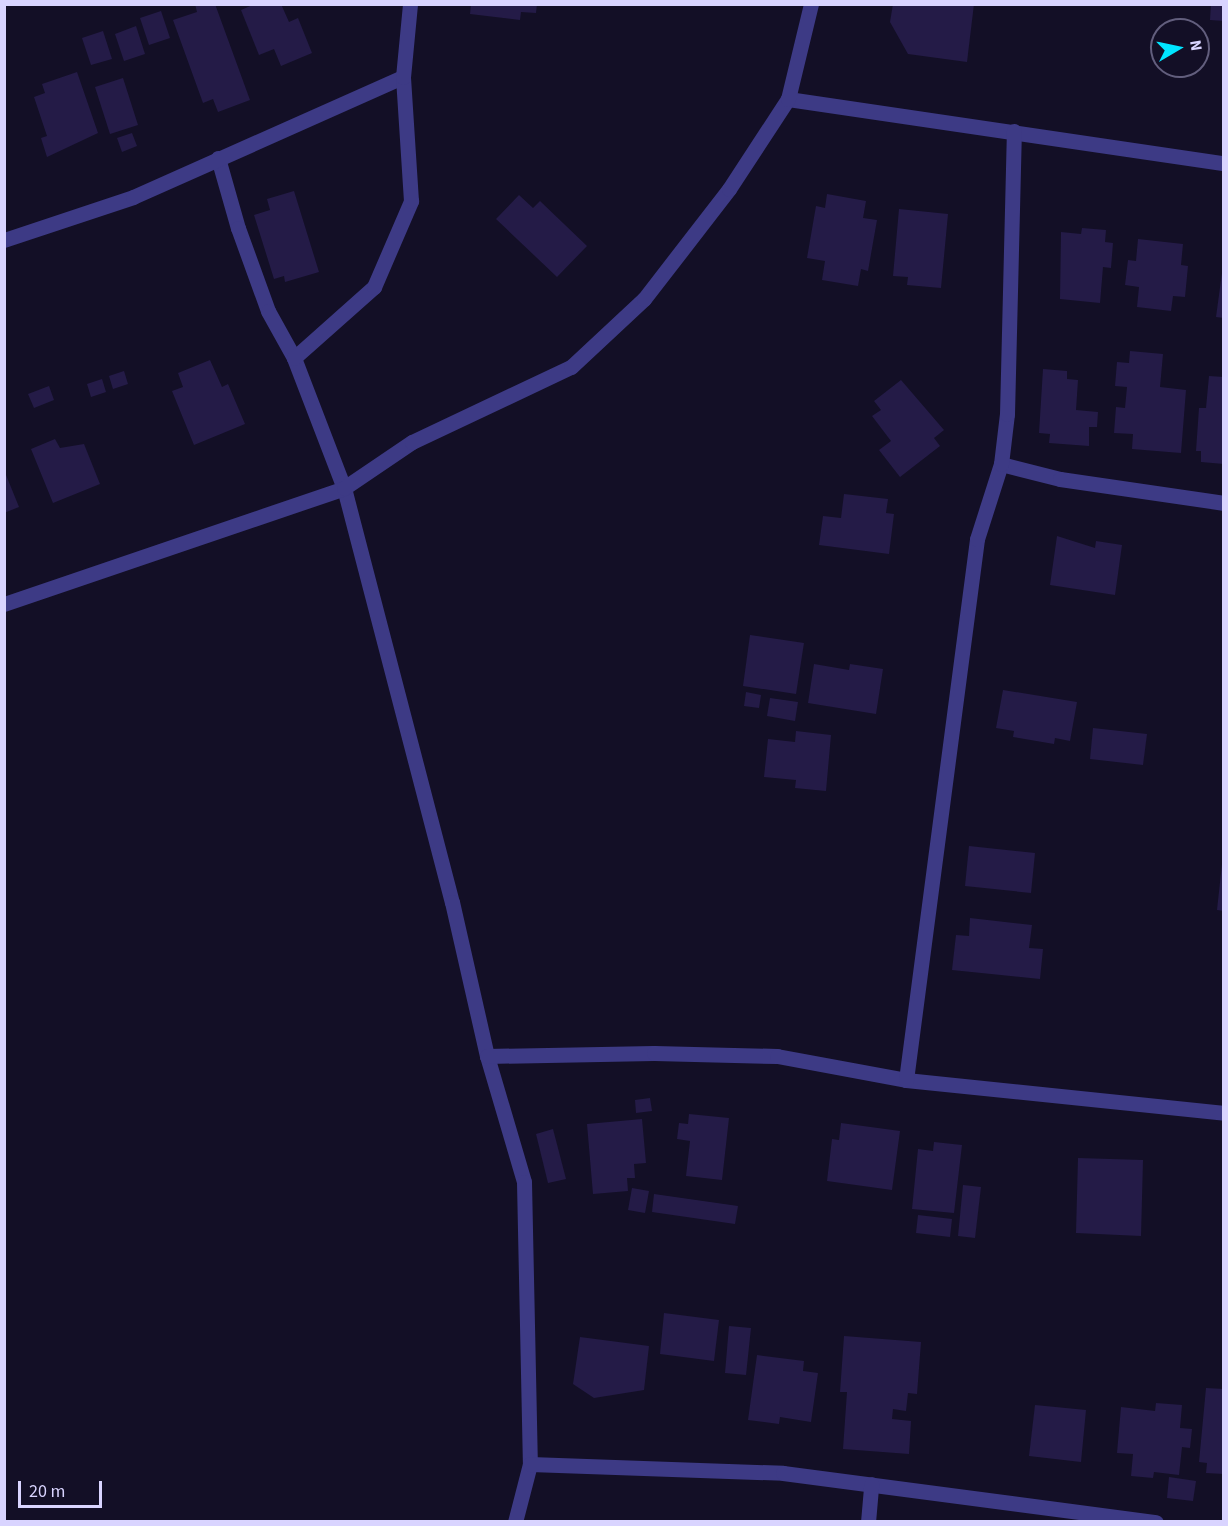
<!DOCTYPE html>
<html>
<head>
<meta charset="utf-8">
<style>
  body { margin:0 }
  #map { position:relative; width:1228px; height:1526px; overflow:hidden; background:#130f26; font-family:"Source Sans 3",sans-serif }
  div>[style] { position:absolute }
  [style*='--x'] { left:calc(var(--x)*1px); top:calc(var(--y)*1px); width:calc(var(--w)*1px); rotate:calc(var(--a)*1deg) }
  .building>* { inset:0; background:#241b47 }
  .street>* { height:15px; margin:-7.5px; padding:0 7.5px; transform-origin:7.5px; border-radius:7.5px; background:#3d3a85 }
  span { translate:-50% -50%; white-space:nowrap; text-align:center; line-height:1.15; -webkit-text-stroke:6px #130f26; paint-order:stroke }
  .frame { position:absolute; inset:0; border:6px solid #d9d4ff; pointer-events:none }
  .north { position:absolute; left:1150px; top:18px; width:60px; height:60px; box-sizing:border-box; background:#130f26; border:2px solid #625e7d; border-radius:50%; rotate:81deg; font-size:16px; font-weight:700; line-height:24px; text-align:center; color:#d9d4ff }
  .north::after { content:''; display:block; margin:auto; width:21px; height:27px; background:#00e5ff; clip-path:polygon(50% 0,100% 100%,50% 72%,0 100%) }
  .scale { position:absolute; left:18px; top:1481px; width:84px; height:27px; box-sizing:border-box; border:3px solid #d9d4ff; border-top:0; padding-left:8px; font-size:18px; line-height:21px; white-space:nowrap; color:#d9d4ff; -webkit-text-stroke:4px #130f26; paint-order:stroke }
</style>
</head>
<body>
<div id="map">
  <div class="building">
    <i style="clip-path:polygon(195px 4px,215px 4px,250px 100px,218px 112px,213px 99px,203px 103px,173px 20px,197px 12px)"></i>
    <i style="clip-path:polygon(255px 4px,281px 4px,289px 22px,298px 18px,312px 53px,281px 66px,274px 49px,259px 55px,241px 10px)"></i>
    <i style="clip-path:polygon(471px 4px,537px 4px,536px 13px,521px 12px,520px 20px,470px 14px)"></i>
    <i style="clip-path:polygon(893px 4px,974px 4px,967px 62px,908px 54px,890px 22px)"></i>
    <i style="clip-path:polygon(1211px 4px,1224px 4px,1224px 21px,1210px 20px)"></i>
    <i style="clip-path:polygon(161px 11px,170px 38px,149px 45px,140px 18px)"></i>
    <i style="clip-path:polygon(136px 26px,145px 54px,124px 61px,115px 34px)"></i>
    <i style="clip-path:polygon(103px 31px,112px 59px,91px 65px,82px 38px)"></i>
    <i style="clip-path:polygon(77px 72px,98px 133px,47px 157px,41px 138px,47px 136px,34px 97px,45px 93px,42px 84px)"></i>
    <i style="clip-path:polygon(123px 78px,138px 125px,110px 134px,95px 87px)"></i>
    <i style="clip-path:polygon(132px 133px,137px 146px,122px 152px,117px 138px)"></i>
    <i style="clip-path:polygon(294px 191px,319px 272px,285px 282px,284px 276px,274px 279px,254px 215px,270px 210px,267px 199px)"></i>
    <i style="clip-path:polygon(827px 194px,866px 201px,863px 218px,877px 220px,868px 271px,861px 269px,858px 286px,822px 280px,825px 261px,807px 258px,816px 206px,825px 208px)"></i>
    <i style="clip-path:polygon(519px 195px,533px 208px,540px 201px,587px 246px,557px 277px,496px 219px)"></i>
    <i style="clip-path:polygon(899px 209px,948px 214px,941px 288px,907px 285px,908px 277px,893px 276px)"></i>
    <i style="clip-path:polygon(1082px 228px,1106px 230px,1105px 242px,1113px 243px,1111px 268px,1103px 267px,1100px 303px,1060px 299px,1061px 232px,1081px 234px)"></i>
    <i style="clip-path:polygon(1138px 239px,1183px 244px,1181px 265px,1188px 266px,1185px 297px,1173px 296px,1171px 311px,1137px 307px,1139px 287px,1125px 285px,1128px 260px,1136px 261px)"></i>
    <i style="clip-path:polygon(1222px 273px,1224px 274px,1224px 318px,1216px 317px)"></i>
    <i style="clip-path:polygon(1130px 351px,1163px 354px,1160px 387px,1186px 390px,1181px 453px,1132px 449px,1133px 434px,1114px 433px,1116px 407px,1125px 408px,1127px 387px,1115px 386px,1117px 362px,1129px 363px)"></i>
    <i style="clip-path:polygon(210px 360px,222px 387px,228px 384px,245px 424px,194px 445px,172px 391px,183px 387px,178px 373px)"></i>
    <i style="clip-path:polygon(1043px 369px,1067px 371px,1067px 379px,1078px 380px,1076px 410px,1098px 412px,1097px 427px,1089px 427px,1089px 446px,1049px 443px,1050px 434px,1039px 433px)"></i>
    <i style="clip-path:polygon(124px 371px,128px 384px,113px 389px,109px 376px)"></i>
    <i style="clip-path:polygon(1209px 376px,1224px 377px,1224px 464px,1201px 462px,1201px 451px,1196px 451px,1199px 408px,1206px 408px)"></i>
    <i style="clip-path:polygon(102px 379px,106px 392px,91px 397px,87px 384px)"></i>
    <i style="clip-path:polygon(901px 380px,944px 430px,934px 438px,940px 446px,900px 477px,879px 450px,891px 441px,872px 416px,881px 410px,874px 401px)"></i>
    <i style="clip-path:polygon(49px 386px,54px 400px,34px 408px,28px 394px)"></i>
    <i style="clip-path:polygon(55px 439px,60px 448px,84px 444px,100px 484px,53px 503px,31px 449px)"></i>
    <i style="clip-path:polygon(4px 470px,19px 507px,4px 513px)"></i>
    <i style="clip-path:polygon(844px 494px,888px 499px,886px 513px,894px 514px,889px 554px,819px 545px,823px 516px,841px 518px)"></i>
    <i style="clip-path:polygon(1057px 536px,1095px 548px,1096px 541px,1122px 545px,1115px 595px,1050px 585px)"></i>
    <i style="clip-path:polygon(750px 635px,804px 643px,796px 694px,743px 686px)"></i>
    <i style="clip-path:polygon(814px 664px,849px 670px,850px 664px,883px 669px,876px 714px,808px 703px)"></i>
    <i style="clip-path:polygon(1003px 690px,1077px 702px,1070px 741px,1055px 738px,1054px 744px,1013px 737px,1014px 731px,996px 728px)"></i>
    <i style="clip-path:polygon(746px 692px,761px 695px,759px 708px,744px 706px)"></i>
    <i style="clip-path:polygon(770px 698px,798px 702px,795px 721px,767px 716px)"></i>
    <i style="clip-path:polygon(1093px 728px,1147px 734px,1143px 765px,1090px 759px)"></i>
    <i style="clip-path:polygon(796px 731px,831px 735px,826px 791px,795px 788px,796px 780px,764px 777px,768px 739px,795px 742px)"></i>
    <i style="clip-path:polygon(969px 846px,1035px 853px,1031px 893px,965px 886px)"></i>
    <i style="clip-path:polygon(1222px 864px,1224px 864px,1224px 911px,1217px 910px)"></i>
    <i style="clip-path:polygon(970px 918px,1032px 925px,1029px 948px,1043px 949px,1040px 979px,952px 970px,956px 935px,969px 936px)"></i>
    <i style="clip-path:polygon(650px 1098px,652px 1111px,636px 1113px,635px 1100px)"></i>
    <i style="clip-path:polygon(689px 1114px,729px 1118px,722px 1180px,686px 1176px,690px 1141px,677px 1139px,679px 1123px,688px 1124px)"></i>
    <i style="clip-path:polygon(642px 1119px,646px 1163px,634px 1164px,635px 1178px,627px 1178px,628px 1191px,593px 1194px,587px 1124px)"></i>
    <i style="clip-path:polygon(841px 1123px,900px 1131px,892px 1190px,827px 1181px,832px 1139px,839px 1140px)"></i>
    <i style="clip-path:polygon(553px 1129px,566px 1179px,548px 1183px,536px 1134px)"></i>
    <i style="clip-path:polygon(934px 1142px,962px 1145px,954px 1213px,912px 1209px,918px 1149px,933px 1151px)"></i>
    <i style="clip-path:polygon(1078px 1158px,1143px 1160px,1141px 1236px,1076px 1233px)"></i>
    <i style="clip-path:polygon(963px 1185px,981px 1187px,975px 1238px,958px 1236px)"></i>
    <i style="clip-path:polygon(632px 1188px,649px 1191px,645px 1213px,628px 1210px)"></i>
    <i style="clip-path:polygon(654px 1194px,738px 1206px,735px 1224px,652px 1212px)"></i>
    <i style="clip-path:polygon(918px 1215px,952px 1219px,950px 1237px,916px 1233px)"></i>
    <i style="clip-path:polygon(664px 1313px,719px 1320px,714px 1361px,660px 1354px)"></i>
    <i style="clip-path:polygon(729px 1326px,751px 1328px,746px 1375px,725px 1373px)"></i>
    <i style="clip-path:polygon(844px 1336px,921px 1342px,917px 1394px,908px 1393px,906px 1411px,893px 1409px,892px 1419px,911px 1421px,909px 1454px,843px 1449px,847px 1392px,840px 1392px)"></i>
    <i style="clip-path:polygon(580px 1337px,649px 1346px,644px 1390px,594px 1398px,573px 1384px)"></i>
    <i style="clip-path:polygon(757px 1355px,804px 1361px,803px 1371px,818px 1373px,811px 1422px,780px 1417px,779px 1424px,748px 1420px)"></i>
    <i style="clip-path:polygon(1206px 1388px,1224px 1389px,1224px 1474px,1206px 1473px,1207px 1463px,1199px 1462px)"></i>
    <i style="clip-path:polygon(1156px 1403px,1182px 1405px,1180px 1428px,1192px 1429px,1190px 1448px,1182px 1447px,1179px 1475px,1154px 1472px,1153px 1478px,1131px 1476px,1133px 1454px,1117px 1453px,1121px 1407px,1155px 1411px)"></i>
    <i style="clip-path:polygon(1035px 1405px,1086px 1410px,1081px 1462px,1029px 1456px)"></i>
    <i style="clip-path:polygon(1169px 1477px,1196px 1481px,1193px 1501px,1167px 1498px)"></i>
  </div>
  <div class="street">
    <i style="--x:788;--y:99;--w:441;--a:8.4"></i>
    <i style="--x:218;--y:158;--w:73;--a:74.1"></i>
    <i style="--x:238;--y:228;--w:88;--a:70.1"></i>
    <i style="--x:268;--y:311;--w:54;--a:61"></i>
    <i style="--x:294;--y:358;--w:139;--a:69"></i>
    <i style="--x:344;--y:488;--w:428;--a:75.4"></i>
    <i style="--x:452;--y:902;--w:158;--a:77.2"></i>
    <i style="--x:487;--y:1056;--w:131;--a:73.6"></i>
    <i style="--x:524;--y:1182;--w:282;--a:88.8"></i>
    <i style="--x:530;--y:1464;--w:60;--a:104.5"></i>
    <i style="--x:4;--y:240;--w:136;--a:-18.4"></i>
    <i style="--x:133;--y:197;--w:295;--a:-24"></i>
    <i style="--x:294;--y:358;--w:107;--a:-41.6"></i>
    <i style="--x:374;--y:287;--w:94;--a:-66.7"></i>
    <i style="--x:411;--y:201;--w:124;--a:-93.7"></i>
    <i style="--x:403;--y:77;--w:73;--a:-84.5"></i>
    <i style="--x:1001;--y:464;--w:61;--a:14.3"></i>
    <i style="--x:1060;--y:479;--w:166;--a:8.3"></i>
    <i style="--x:4;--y:604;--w:359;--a:-18.8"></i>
    <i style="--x:344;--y:488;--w:82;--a:-34.1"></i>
    <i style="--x:412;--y:442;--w:176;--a:-25.3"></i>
    <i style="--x:571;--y:367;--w:100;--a:-43"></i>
    <i style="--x:644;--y:299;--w:139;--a:-52.3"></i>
    <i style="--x:729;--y:189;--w:108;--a:-56.8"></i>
    <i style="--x:788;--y:99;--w:98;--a:-76.4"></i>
    <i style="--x:487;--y:1056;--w:167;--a:-1"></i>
    <i style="--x:654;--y:1053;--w:123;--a:1.4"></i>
    <i style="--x:777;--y:1056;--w:131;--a:10.5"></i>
    <i style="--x:906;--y:1080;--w:320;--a:5.9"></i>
    <i style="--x:906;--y:1080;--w:546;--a:-82.52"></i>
    <i style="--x:977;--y:539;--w:79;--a:-72.3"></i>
    <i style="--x:1001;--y:464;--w:50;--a:-83.2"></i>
    <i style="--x:1007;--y:414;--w:283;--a:-88.6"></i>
    <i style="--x:530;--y:1464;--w:253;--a:2"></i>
    <i style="--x:783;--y:1473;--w:376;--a:7.5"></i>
    <i style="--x:868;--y:1522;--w:38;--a:-85"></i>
  </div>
  <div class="frame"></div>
  <div class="north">N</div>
  <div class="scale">20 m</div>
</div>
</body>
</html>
